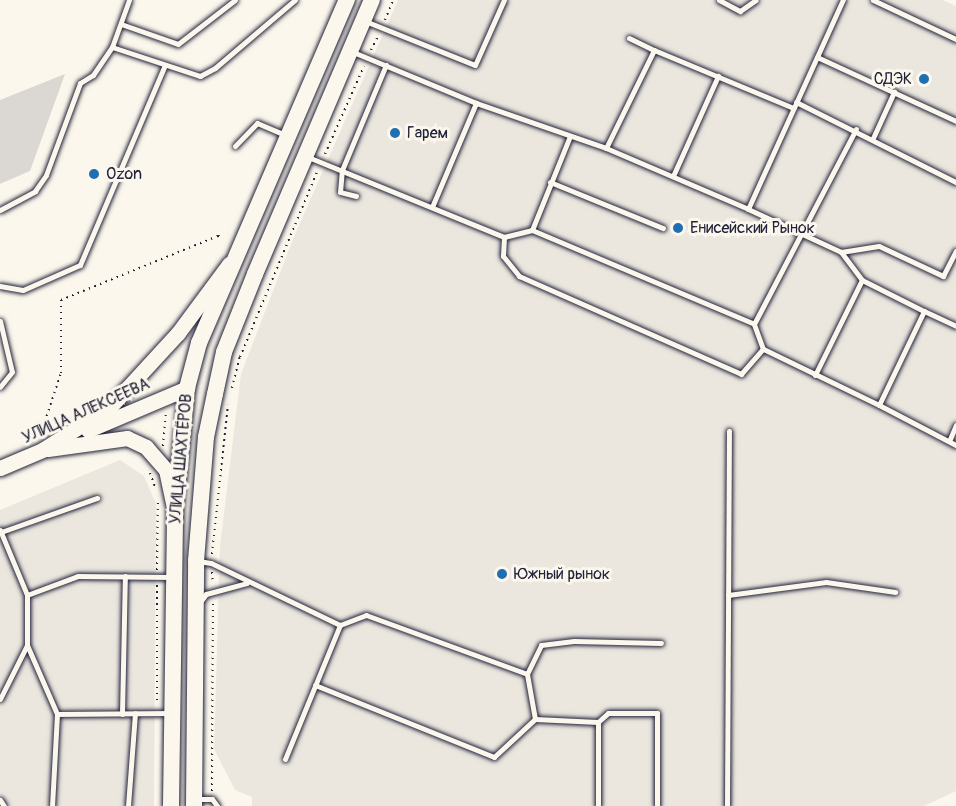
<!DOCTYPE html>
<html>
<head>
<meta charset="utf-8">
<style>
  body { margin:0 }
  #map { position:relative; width:956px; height:806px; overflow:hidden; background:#fbf7ec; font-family:Pangolin,sans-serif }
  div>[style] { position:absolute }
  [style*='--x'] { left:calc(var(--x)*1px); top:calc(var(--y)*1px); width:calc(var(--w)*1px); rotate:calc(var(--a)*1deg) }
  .built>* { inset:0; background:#ebe7df }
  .green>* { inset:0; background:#dbd8d3 }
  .path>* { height:2px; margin-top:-1px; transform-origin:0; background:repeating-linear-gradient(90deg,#22223b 0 1.5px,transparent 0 6px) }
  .roads { filter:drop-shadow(0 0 2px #22223b) drop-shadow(0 0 2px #22223b) }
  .lane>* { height:5px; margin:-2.5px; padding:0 2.5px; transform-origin:2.5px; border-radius:2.5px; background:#fbf7ec }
  .secondary>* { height:15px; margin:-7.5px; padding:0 7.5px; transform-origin:7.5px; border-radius:7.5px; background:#fbf7ec }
  .primary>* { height:16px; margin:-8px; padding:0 8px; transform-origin:8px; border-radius:8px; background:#fbf7ec }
  .dots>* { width:16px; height:16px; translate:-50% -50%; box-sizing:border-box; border:3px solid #fbf7ec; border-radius:50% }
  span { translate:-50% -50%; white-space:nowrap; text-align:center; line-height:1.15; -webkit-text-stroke:6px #fbf7ec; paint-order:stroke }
  .poi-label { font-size:16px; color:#22223b }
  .right { translate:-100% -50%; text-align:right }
  .left { translate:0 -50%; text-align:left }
  .street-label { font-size:16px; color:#22223b }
</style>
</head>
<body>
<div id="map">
  <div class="built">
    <i style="clip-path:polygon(398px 0,943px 0,956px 6px,956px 791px,924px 806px,252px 806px,252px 797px,235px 790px,214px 749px,220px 546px,241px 374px,293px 239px)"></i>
    <i style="clip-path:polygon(120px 460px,144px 476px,156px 504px,154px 806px,0 806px,0 510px)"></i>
  </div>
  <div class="green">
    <i style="clip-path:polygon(65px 74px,30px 171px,0 184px,0 100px)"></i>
  </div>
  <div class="path">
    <i style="--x:385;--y:20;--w:22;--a:-68"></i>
    <i style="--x:371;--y:50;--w:16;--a:-63"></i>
    <i style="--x:325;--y:154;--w:96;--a:-66.1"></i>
    <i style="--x:232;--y:388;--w:32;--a:-76"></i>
    <i style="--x:240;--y:357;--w:203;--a:-67.4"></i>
    <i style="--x:41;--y:433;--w:63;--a:-71.6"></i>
    <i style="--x:61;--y:373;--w:73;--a:-90"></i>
    <i style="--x:61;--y:300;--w:170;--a:-22.2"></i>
    <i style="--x:218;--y:236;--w:6;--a:9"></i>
    <i style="--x:163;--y:446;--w:36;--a:-85"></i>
    <i style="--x:150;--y:473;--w:15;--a:70"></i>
    <i style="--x:212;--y:554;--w:150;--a:-83.9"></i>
    <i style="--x:157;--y:570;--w:69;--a:-89.2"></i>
    <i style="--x:212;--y:572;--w:12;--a:85"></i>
    <i style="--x:157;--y:585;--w:120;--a:90"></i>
    <i style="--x:212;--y:791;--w:189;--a:-89.7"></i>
  </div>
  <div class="roads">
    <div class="lane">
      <i style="--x:719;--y:0;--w:24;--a:28"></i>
      <i style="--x:740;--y:11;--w:19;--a:-35"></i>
      <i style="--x:873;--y:0;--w:92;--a:25.2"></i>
      <i style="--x:365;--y:21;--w:118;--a:21.8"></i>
      <i style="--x:475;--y:65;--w:71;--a:-66"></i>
      <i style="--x:121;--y:24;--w:60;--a:19.3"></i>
      <i style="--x:178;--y:44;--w:72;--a:-37.7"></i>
      <i style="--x:629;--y:38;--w:28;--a:26"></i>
      <i style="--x:112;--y:47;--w:93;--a:18.2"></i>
      <i style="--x:200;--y:76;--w:17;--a:-28"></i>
      <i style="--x:215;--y:68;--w:105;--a:-40.4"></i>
      <i style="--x:353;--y:52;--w:133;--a:22.5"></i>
      <i style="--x:476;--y:103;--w:138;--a:19.1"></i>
      <i style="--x:606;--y:148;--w:155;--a:23.2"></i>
      <i style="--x:748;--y:209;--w:102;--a:24.8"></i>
      <i style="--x:841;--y:252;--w:35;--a:53"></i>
      <i style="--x:862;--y:280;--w:69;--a:26.6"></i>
      <i style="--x:924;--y:311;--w:104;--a:115.6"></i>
      <i style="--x:879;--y:405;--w:129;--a:-154.2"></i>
      <i style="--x:817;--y:57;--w:153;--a:24.7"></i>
      <i style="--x:796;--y:102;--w:179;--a:26.6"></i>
      <i style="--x:873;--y:138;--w:51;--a:-65.5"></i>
      <i style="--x:235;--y:146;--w:32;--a:-46"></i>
      <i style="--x:257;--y:123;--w:33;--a:23"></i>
      <i style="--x:606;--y:148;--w:109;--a:-63.9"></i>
      <i style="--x:654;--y:50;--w:151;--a:22.6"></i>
      <i style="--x:308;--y:157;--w:212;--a:22.2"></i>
      <i style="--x:504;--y:237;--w:29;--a:-14"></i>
      <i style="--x:532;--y:230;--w:241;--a:22.9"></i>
      <i style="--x:673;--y:176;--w:110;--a:-65.8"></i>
      <i style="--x:550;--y:182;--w:122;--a:22.2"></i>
      <i style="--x:356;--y:196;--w:16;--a:-166"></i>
      <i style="--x:340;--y:192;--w:22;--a:-85"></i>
      <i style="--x:342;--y:170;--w:114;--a:-67.3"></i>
      <i style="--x:432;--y:207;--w:113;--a:-67.1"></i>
      <i style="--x:748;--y:209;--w:230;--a:-65.6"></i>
      <i style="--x:0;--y:210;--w:40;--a:-28"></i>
      <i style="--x:35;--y:191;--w:19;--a:-55"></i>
      <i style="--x:46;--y:175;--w:98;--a:-69.7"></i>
      <i style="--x:80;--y:83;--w:15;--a:-32"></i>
      <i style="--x:93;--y:75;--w:34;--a:-56"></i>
      <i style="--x:112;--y:47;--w:50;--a:-70.1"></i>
      <i style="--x:532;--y:230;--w:101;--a:-68"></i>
      <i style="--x:504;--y:237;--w:19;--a:93"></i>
      <i style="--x:503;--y:256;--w:26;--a:51"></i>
      <i style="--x:519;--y:276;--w:243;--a:23.8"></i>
      <i style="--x:741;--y:374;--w:33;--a:-49"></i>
      <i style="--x:763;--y:349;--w:27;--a:-110"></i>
      <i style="--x:754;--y:324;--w:220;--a:-62.4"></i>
      <i style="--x:841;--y:252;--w:38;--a:-9"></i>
      <i style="--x:879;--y:246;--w:71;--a:25.1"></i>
      <i style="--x:943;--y:276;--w:28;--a:-63"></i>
      <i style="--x:0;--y:286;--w:23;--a:10"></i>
      <i style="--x:23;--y:290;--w:62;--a:-23.7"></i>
      <i style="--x:80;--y:265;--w:217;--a:-67"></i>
      <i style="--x:924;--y:311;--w:35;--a:25"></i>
      <i style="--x:0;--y:321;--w:52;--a:76.8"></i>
      <i style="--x:12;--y:372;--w:19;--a:129"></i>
      <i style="--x:815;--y:375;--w:106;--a:-63.7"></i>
      <i style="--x:879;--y:405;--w:87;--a:27.5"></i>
      <i style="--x:950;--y:439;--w:15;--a:-67"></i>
      <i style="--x:0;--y:530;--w:70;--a:67.4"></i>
      <i style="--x:27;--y:595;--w:50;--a:90"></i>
      <i style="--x:27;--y:645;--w:75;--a:66.5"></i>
      <i style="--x:57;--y:714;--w:92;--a:93.1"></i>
      <i style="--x:1;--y:532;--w:102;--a:-19.5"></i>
      <i style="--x:198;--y:561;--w:13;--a:9"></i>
      <i style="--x:211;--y:563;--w:143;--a:25.7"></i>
      <i style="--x:340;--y:625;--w:28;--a:-21"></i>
      <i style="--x:366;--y:615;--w:171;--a:20.1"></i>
      <i style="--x:27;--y:595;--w:54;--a:-20.4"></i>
      <i style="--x:78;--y:576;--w:94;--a:0.6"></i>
      <i style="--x:728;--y:595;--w:99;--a:-7.6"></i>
      <i style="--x:826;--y:582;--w:70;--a:8.2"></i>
      <i style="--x:200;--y:602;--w:10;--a:-53"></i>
      <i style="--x:206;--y:594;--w:42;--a:-15"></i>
      <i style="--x:315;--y:685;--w:193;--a:21.9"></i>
      <i style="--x:494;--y:757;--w:56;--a:-42.8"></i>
      <i style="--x:535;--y:719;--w:63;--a:2.7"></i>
      <i style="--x:0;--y:699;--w:60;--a:-63.4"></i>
      <i style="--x:57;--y:714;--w:112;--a:-0.5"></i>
      <i style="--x:122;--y:714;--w:138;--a:-88.8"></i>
      <i style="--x:535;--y:719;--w:46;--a:-100.1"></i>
      <i style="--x:527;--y:674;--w:32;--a:-64"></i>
      <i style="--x:541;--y:645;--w:33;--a:-7"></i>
      <i style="--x:574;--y:641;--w:87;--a:1.3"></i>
      <i style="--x:285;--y:759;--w:145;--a:-67.7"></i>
      <i style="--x:196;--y:799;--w:16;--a:0"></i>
      <i style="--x:212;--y:799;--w:9;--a:54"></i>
      <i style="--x:0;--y:800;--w:7;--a:56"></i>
      <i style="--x:128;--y:806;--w:93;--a:-85.7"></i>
      <i style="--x:598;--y:806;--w:84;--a:-90"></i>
      <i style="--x:598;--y:722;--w:13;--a:-42"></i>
      <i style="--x:608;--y:713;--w:49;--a:0"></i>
      <i style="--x:657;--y:713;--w:93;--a:90"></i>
      <i style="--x:727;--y:806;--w:375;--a:-89.7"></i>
    </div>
    <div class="secondary">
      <i style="--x:88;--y:430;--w:108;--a:-23"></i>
      <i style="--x:48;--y:449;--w:80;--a:-7.9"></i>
      <i style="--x:127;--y:438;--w:21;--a:25"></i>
      <i style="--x:146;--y:447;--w:30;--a:49"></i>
      <i style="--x:166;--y:470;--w:34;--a:78"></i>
      <i style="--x:42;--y:450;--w:79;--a:-32.1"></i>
      <i style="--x:109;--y:408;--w:102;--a:-47.4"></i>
      <i style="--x:178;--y:333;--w:86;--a:-53.5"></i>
      <i style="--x:0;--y:468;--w:56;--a:-22.9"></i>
    </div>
    <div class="primary">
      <i style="--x:171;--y:806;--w:296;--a:-89.2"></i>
      <i style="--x:175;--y:510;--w:123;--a:-84.4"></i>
      <i style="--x:187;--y:388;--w:47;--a:-75.1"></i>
      <i style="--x:199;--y:343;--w:374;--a:-66.7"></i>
      <i style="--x:194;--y:806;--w:245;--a:-89.5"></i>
      <i style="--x:196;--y:561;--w:124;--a:-85.4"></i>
      <i style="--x:206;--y:437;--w:44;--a:-78.2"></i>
      <i style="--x:215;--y:394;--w:43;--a:-77.9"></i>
      <i style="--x:224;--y:352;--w:84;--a:-68.3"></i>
      <i style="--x:255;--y:274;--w:298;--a:-66.9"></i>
    </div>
  </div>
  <div class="dots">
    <i style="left:924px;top:79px;background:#1f6fb2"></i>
    <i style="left:395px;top:133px;background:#1f6fb2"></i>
    <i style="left:94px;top:174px;background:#1f6fb2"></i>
    <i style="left:678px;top:228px;background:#1f6fb2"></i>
    <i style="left:502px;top:574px;background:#1f6fb2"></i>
  </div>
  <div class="poi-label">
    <span class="right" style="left:912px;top:79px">СДЭК</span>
    <span class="left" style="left:407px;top:133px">Гарем</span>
    <span class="left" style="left:106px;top:174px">Ozon</span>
    <span class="left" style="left:690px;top:228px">Енисейский Рынок</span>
    <span class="left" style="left:514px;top:574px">Южный рынок</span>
  </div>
  <div class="street-label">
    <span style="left:86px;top:411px;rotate:-24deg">УЛИЦА АЛЕКСЕЕВА</span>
    <span style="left:181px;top:459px;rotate:-85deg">УЛИЦА ШАХТЁРОВ</span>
  </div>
</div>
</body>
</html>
